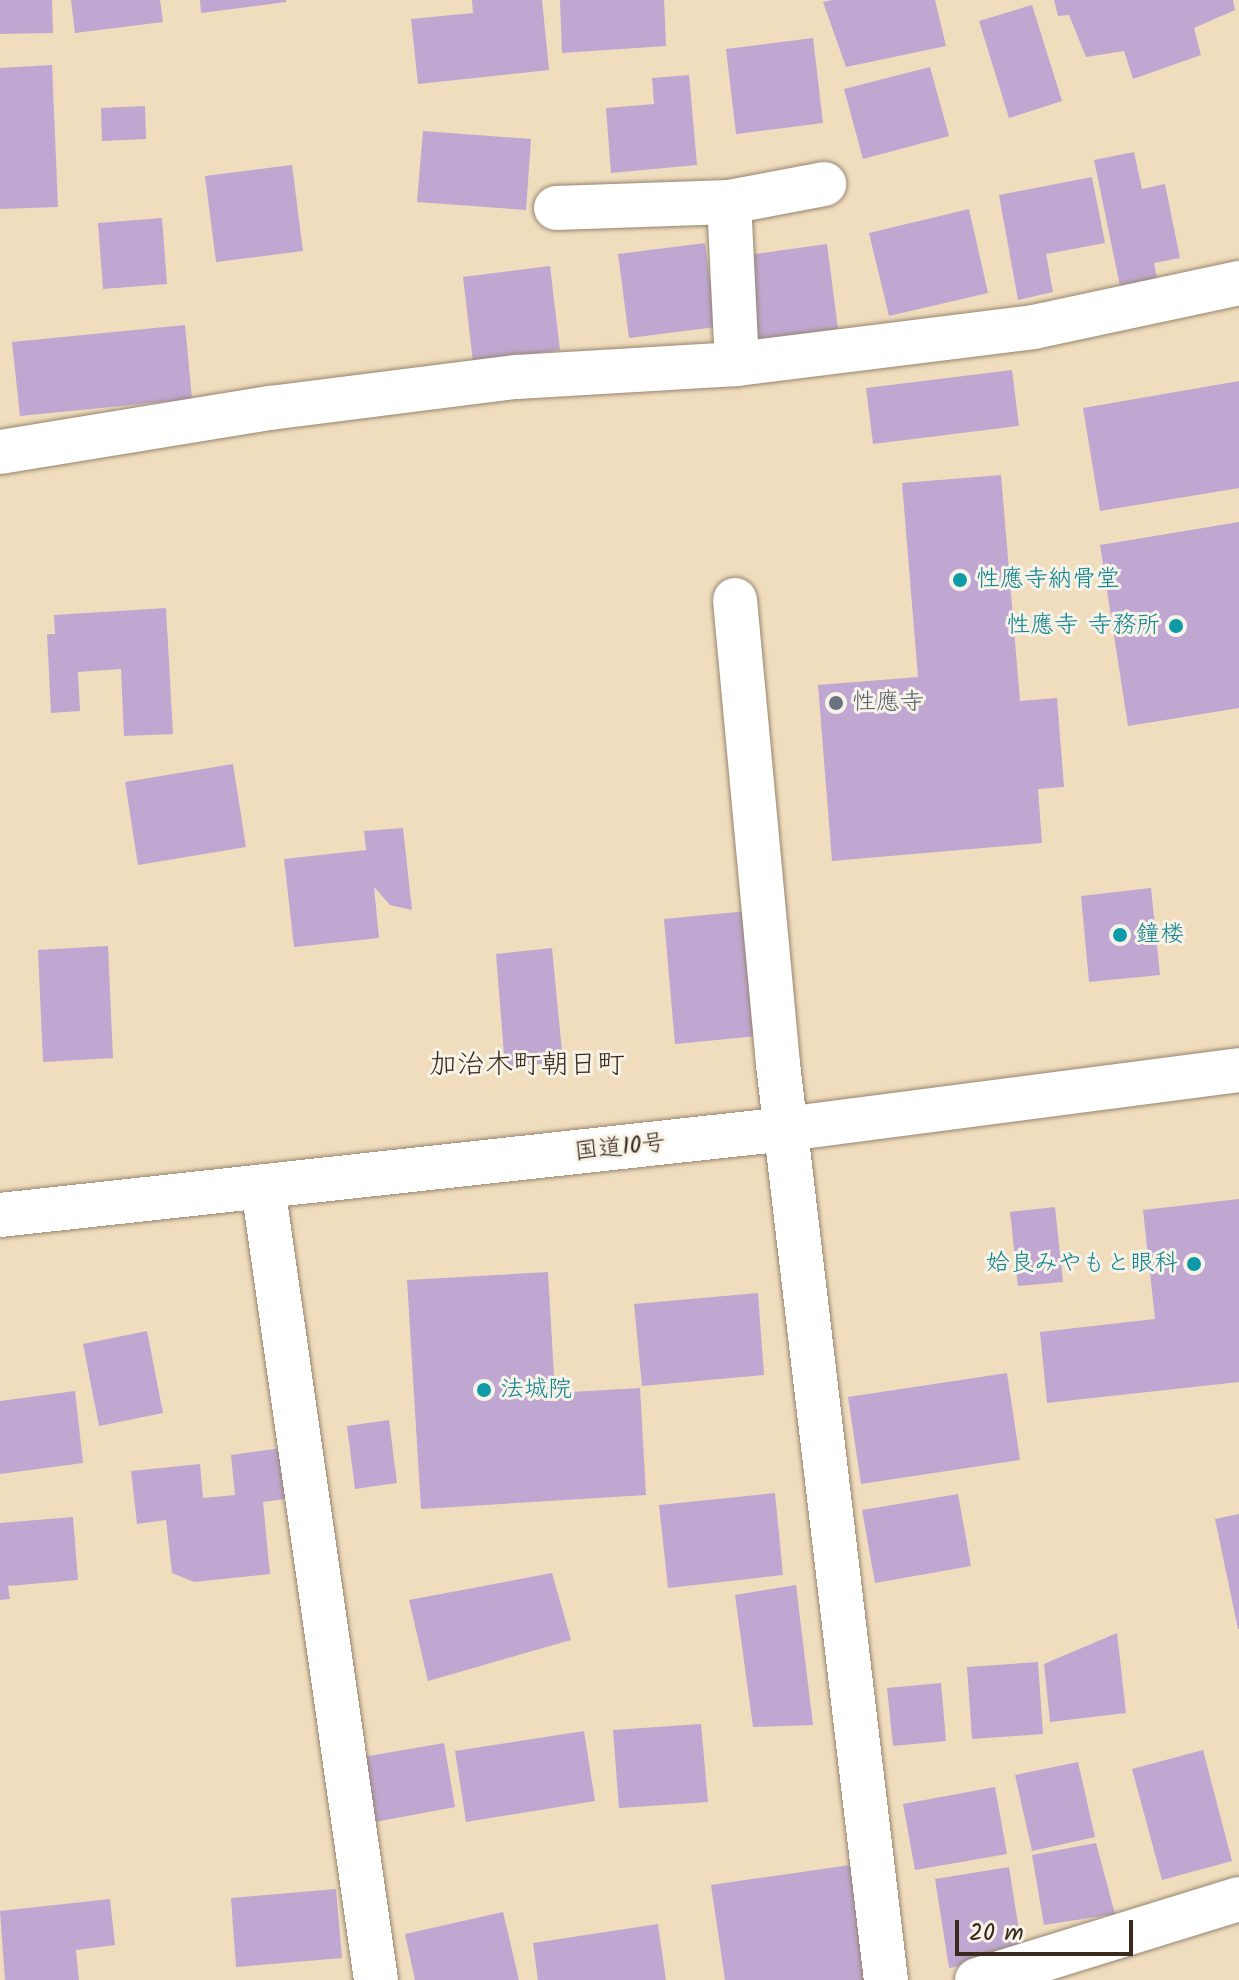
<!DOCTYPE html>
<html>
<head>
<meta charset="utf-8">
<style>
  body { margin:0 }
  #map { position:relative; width:1239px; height:1980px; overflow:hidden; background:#f0ddbe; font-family:Kalam,"Klee One",sans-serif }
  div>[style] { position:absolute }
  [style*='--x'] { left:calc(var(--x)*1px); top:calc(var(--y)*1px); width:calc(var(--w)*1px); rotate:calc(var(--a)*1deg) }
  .building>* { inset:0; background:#bfa7d1 }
  .roads { filter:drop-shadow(0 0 2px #96846e) drop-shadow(0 0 2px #96846e) }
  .minor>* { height:44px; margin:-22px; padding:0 22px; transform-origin:22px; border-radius:22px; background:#fff }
  .highway>* { height:44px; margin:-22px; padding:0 22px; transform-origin:22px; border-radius:22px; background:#fff }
  .dots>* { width:22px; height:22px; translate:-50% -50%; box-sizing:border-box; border:4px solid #f7f3e8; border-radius:50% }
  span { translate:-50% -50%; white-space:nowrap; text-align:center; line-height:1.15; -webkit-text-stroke:6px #f7f3e8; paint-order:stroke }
  .culture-label { font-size:24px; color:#0d838f }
  .left { translate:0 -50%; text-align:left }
  .right { translate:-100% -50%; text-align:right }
  .worship-label { font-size:24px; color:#5b616d }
  .street-label { font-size:24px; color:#3b2a1e }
  .quarter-label { font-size:28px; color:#3b2a1e }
  .scale { position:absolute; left:955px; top:1920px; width:178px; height:36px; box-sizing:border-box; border:4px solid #3b2a1e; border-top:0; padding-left:10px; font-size:24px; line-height:28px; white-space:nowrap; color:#3b2a1e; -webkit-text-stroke:6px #f7f3e8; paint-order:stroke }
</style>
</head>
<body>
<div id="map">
  <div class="building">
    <i style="clip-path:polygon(0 0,52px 0,53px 33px,0 34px)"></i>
    <i style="clip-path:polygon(71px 0,160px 0,163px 22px,75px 33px)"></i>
    <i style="clip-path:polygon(200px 0,286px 0,286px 2px,201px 13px)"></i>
    <i style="clip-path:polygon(472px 0,542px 0,549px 70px,418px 84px,411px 19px,473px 13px)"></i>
    <i style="clip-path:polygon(560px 0,664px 0,666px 46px,562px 53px)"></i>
    <i style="clip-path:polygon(832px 0,935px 0,946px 46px,846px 67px,823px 2px)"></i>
    <i style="clip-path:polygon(1054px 0,1233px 0,1235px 10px,1194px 28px,1201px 55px,1133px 79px,1124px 51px,1086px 57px,1069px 15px,1058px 16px)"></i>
    <i style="clip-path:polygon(1032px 5px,1062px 101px,1009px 118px,979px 21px)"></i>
    <i style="clip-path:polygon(813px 38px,823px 123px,736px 134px,726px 49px)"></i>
    <i style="clip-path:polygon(52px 65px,58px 207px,0 209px,0 68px)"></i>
    <i style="clip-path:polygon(930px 67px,949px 136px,863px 159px,844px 89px)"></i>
    <i style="clip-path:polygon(689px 75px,697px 165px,611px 173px,606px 108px,654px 104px,652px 78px)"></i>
    <i style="clip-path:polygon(145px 106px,146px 139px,102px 141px,101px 108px)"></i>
    <i style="clip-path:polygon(423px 131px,531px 139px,526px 210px,417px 202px)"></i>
    <i style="clip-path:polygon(1134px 152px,1142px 189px,1165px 184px,1180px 258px,1154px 263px,1158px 284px,1121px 291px,1094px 160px)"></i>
    <i style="clip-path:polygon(292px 165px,303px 251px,216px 262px,205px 176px)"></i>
    <i style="clip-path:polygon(1092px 177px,1105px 243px,1046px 254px,1053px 292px,1018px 300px,999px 195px)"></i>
    <i style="clip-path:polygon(969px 209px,988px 293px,889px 316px,869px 233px)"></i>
    <i style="clip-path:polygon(162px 218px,167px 284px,103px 289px,98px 223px)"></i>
    <i style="clip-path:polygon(705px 243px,716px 327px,629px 338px,618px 254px)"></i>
    <i style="clip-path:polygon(827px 244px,838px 329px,751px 340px,740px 256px)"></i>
    <i style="clip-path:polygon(550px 266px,560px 350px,473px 362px,463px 277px)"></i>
    <i style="clip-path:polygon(185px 325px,192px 399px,20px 416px,12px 342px)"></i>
    <i style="clip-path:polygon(1012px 370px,1019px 426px,873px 444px,866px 388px)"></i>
    <i style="clip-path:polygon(1239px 381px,1239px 488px,1100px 511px,1083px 408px)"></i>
    <i style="clip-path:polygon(1001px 475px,1020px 701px,1057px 698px,1064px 787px,1038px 789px,1042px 843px,832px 861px,818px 685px,918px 677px,902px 483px)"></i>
    <i style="clip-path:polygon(1239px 522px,1239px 708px,1128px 726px,1100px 545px)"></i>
    <i style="clip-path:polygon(166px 608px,173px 734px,124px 736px,121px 669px,78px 672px,80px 711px,51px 713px,47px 634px,55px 634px,54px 615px)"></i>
    <i style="clip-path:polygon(233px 764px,246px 847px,138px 865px,125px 782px)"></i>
    <i style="clip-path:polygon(403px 828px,412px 910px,390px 905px,374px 887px,379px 938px,294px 947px,284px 859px,366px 850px,364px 831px)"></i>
    <i style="clip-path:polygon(1151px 888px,1160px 975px,1089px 982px,1081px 896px)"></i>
    <i style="clip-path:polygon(747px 911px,758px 1036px,675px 1044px,664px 919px)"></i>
    <i style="clip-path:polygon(108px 946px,113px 1058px,43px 1062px,38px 950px)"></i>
    <i style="clip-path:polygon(552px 948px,563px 1062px,505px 1067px,496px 954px)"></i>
    <i style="clip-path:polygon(1239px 1199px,1239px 1382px,1047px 1403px,1040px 1332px,1155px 1319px,1143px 1210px)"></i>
    <i style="clip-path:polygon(1055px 1207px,1063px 1282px,1018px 1286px,1010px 1212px)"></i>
    <i style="clip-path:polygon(548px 1272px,555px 1393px,640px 1388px,646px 1495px,421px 1509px,407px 1280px)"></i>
    <i style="clip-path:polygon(758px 1293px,764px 1375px,642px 1386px,634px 1304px)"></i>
    <i style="clip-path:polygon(147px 1331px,163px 1413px,99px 1426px,83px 1344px)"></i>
    <i style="clip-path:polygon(1007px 1373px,1020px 1460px,861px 1484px,848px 1397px)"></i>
    <i style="clip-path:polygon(75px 1391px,83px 1463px,0 1474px,0 1401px)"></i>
    <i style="clip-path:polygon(389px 1420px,397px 1483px,355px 1489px,347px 1426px)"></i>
    <i style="clip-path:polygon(289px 1447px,294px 1498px,263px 1502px,270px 1574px,194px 1582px,172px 1573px,166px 1520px,137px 1524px,131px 1471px,200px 1464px,203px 1498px,235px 1495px,231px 1455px)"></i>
    <i style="clip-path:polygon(775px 1493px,783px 1575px,668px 1588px,659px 1505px)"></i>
    <i style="clip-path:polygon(958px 1494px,971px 1566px,875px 1583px,862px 1510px)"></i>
    <i style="clip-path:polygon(1239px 1514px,1239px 1629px,1238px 1629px,1215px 1519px)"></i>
    <i style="clip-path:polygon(73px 1517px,78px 1580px,8px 1586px,10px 1599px,0 1600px,0 1523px)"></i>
    <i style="clip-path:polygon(552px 1573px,571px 1640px,428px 1681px,409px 1600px)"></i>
    <i style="clip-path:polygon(796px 1585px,813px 1725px,753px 1727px,735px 1595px)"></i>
    <i style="clip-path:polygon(1117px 1633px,1126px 1713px,1050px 1722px,1044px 1664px)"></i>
    <i style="clip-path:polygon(1038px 1662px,1043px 1734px,972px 1739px,967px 1667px)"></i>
    <i style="clip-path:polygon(941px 1683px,946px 1741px,893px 1746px,887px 1688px)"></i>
    <i style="clip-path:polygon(701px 1724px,708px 1802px,619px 1808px,613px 1730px)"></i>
    <i style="clip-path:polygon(584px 1731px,595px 1801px,466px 1822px,455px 1751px)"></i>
    <i style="clip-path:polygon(444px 1743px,455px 1807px,375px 1822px,363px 1757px)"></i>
    <i style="clip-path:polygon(1203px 1750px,1232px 1861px,1162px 1880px,1132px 1769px)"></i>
    <i style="clip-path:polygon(1078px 1762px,1095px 1837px,1032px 1851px,1015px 1775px)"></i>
    <i style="clip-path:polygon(995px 1787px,1007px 1854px,915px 1870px,903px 1804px)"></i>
    <i style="clip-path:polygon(1096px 1843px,1115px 1914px,1044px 1925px,1032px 1855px)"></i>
    <i style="clip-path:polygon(850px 1865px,866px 1980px,725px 1980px,711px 1885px)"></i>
    <i style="clip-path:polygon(1009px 1867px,1023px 1956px,949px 1968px,935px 1879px)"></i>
    <i style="clip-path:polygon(336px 1889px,342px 1958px,236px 1967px,231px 1898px)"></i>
    <i style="clip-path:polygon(110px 1899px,115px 1945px,76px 1950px,79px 1980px,5px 1980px,0 1911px)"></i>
    <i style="clip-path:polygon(503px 1912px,519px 1980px,415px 1980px,405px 1934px)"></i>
    <i style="clip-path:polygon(658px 1924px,666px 1980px,538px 1980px,533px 1943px)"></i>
  </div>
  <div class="roads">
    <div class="minor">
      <i style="--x:556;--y:208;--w:173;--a:-2"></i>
      <i style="--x:737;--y:364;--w:162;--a:-92.8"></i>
      <i style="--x:729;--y:202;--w:97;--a:-10.7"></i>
      <i style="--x:0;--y:452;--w:274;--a:-9.3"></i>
      <i style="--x:270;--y:408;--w:249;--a:-7.2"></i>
      <i style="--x:517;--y:377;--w:220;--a:-3.4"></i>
      <i style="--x:737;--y:364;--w:299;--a:-7.1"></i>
      <i style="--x:1034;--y:327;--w:210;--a:-12.1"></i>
      <i style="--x:735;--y:600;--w:466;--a:84.7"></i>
      <i style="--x:778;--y:1064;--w:922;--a:83.28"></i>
      <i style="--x:263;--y:1187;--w:801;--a:81.89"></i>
      <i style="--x:977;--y:1980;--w:274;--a:-17.2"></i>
    </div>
    <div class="highway">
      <i style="--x:0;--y:1215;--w:791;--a:-6.24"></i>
      <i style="--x:786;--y:1129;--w:457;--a:-7.4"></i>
    </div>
  </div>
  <div class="dots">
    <i style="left:960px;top:580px;background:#0f9aa8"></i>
    <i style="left:1176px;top:626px;background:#0f9aa8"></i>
    <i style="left:836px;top:703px;background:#6b7280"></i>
    <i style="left:1120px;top:935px;background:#0f9aa8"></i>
    <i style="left:1194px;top:1264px;background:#0f9aa8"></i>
    <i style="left:484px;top:1390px;background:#0f9aa8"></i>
  </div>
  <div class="culture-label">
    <span class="left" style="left:976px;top:580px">性應寺納骨堂</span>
    <span class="right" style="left:1160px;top:626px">性應寺 寺務所</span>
    <span class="left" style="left:1136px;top:935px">鐘楼</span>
    <span class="right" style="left:1178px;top:1264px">姶良みやもと眼科</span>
    <span class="left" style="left:500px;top:1390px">法城院</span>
  </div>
  <div class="worship-label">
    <span class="left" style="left:852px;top:703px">性應寺</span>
  </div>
  <div class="street-label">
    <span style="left:620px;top:1148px;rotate:-6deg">国道10号</span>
  </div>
  <div class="quarter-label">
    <span style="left:527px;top:1066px">加治木町朝日町</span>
  </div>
  <div class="scale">20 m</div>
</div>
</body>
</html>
